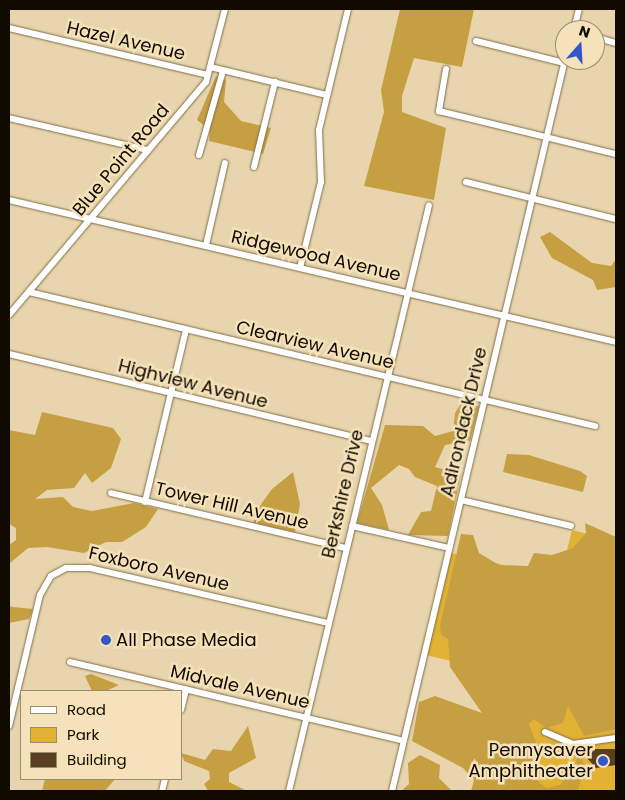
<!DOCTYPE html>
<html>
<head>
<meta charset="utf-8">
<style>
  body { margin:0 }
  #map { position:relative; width:625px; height:800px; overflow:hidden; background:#e8d5ad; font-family:Poppins,sans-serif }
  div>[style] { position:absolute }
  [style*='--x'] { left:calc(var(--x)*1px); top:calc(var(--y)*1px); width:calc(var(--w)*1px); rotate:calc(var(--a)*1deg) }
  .green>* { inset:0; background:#e2b234 }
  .forest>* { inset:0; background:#c69f42 }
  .building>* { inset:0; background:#593e22 }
  .roads { filter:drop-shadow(0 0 1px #7f6e4a) drop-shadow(0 0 1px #7f6e4a) }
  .minor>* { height:6px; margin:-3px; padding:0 3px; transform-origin:3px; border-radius:3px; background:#fff }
  .dots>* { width:14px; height:14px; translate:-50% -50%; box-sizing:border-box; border:2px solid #f5e2ba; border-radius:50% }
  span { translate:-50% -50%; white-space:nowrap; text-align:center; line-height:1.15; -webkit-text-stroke:5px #f5e2ba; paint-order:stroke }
  .street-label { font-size:18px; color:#110a01 }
  .poi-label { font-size:18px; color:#110a01 }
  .left { translate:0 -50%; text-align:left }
  .right { translate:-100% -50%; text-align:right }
  .frame { position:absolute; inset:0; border:10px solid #110a01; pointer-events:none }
  .legend { position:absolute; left:20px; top:690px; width:162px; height:90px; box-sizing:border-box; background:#f5e2ba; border:1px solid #9a8c70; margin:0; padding:6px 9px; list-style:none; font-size:15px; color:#110a01 }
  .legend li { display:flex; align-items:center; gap:10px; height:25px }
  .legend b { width:25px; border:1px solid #9a8c70 }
  .north { position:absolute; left:555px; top:20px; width:50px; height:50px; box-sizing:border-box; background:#f5e2ba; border:1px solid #9a8c70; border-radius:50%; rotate:19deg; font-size:14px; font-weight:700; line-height:20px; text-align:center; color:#110a01 }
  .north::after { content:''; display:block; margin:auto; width:18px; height:22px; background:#3257c7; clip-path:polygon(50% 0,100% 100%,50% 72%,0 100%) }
</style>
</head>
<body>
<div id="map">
  <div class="green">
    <i style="clip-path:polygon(572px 530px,616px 541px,616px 791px,514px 791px,539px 682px,426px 655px,451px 553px,560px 578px)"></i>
  </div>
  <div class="forest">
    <i style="clip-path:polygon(400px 9px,474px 9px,462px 67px,414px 58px,402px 96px,402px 112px,446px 128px,434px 200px,364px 186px,384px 112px,381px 90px)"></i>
    <i style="clip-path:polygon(216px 76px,226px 80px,224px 102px,241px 121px,271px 128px,263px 154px,209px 141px,210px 130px,197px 120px)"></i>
    <i style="clip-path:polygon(550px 232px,592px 263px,611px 266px,616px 259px,616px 287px,597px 290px,593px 280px,552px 258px,540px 237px)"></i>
    <i style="clip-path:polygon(462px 402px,479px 406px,470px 441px,445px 445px,435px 467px,461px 474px,448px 536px,408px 535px,421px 512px,431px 511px,437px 486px,415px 477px,409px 469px,399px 465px,371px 488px,382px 505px,389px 530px,357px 523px,385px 425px,423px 426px,435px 436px,453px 431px,455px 413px)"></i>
    <i style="clip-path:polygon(42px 412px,113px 428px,121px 439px,111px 468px,92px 483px,85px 473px,74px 488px,47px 490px,35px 499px,63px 497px,73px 507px,92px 511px,134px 503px,158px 509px,146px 527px,122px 542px,106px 542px,84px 553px,47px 547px,28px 548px,10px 563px,9px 571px,9px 545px,16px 540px,16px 528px,9px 524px,9px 430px,35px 435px)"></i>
    <i style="clip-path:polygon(507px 454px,529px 455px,580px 471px,587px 476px,583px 492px,503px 472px)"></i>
    <i style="clip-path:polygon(293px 472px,300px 504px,295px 532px,253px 523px,257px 510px,272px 489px)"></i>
    <i style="clip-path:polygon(585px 523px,616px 537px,616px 729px,584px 736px,568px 706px,563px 723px,546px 728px,534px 719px,529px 724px,536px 742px,529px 773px,546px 788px,560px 785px,573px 770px,580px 751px,584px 766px,578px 791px,471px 791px,474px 780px,463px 768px,412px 741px,419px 702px,435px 696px,482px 713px,450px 667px,448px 639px,441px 635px,440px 625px,461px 534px,473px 535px,479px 553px,499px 565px,528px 566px,534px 553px,552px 555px,573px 548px,586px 533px)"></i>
    <i style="clip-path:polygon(9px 606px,13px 607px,33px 609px,29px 619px,9px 623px)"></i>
    <i style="clip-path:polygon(91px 674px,119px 685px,106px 691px,92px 691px,85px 676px)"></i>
    <i style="clip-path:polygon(248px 726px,256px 758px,229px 773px,229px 782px,247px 791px,208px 791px,204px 784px,210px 779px,209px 771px,184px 761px,181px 753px,205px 760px,213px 749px,231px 751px)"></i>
    <i style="clip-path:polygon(420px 755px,440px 765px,439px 778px,452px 791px,401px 791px,409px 784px,408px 763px)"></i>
    <i style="clip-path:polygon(45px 779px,115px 779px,105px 791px,42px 791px)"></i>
  </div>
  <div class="building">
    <i style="clip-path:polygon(595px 749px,616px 749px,616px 765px,596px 768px,587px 758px)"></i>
  </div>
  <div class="roads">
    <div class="minor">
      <i style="--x:9;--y:28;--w:204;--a:13.3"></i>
      <i style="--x:574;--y:30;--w:22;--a:-77"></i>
      <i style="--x:595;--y:37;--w:22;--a:16"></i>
      <i style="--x:476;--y:41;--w:91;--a:14"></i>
      <i style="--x:210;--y:67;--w:120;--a:13.5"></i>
      <i style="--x:446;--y:69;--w:43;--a:99.5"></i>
      <i style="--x:439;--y:111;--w:182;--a:13.7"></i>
      <i style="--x:9;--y:118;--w:143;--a:13"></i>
      <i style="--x:199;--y:155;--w:87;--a:-74.1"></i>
      <i style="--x:254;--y:167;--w:88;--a:-76.1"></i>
      <i style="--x:466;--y:182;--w:154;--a:13.9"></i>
      <i style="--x:9;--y:200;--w:623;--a:13.17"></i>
      <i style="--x:206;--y:245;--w:84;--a:-77"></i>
      <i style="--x:300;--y:268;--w:89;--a:-76.3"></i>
      <i style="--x:321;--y:182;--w:52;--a:-92.2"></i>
      <i style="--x:319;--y:130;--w:124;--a:-76.5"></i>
      <i style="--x:29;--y:292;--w:582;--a:13.32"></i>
      <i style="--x:9;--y:315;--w:305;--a:-49.8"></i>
      <i style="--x:206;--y:82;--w:75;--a:-75.4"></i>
      <i style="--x:9;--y:354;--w:372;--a:13.5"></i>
      <i style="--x:111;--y:493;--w:241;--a:13.2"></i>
      <i style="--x:461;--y:500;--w:113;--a:13.3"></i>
      <i style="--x:145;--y:502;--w:177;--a:-76.6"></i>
      <i style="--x:352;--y:526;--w:99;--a:12.8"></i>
      <i style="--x:70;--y:662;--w:342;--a:13.3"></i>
      <i style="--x:181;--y:710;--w:21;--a:-76"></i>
      <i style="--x:9;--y:726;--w:135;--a:-76.7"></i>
      <i style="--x:40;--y:595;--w:22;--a:-60"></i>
      <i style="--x:51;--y:576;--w:17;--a:-28"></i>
      <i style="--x:66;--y:568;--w:24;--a:0"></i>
      <i style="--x:90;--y:568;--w:244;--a:13"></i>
      <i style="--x:545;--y:732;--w:30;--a:23"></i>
      <i style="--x:573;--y:744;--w:43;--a:-7.9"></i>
      <i style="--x:162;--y:791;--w:12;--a:-76"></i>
      <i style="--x:289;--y:791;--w:602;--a:-76.56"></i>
      <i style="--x:392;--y:791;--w:751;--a:-76.69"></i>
    </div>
  </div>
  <div class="dots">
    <i style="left:106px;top:640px;background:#3257c7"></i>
    <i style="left:603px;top:761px;background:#3257c7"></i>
  </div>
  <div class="street-label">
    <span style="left:126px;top:41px;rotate:13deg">Hazel Avenue</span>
    <span style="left:121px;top:160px;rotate:-50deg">Blue Point Road</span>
    <span style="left:316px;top:256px;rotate:13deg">Ridgewood Avenue</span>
    <span style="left:315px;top:345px;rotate:13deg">Clearview Avenue</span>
    <span style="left:193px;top:384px;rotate:14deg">Highview Avenue</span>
    <span style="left:464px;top:422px;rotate:-77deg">Adirondack Drive</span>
    <span style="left:343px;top:494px;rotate:-77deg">Berkshire Drive</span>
    <span style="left:232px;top:506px;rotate:13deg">Tower Hill Avenue</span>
    <span style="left:159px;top:569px;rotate:13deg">Foxboro Avenue</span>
    <span style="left:240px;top:687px;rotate:13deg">Midvale Avenue</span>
  </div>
  <div class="poi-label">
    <span class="left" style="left:116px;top:640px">All Phase Media</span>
    <span class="right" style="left:593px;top:761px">Pennysaver<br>Amphitheater</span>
  </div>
  <div class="frame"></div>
  <ul class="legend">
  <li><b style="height:6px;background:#fff"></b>Road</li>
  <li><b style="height:14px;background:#e2b234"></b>Park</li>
  <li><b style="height:14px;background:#593e22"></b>Building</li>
  </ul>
  <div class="north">N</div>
</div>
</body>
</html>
